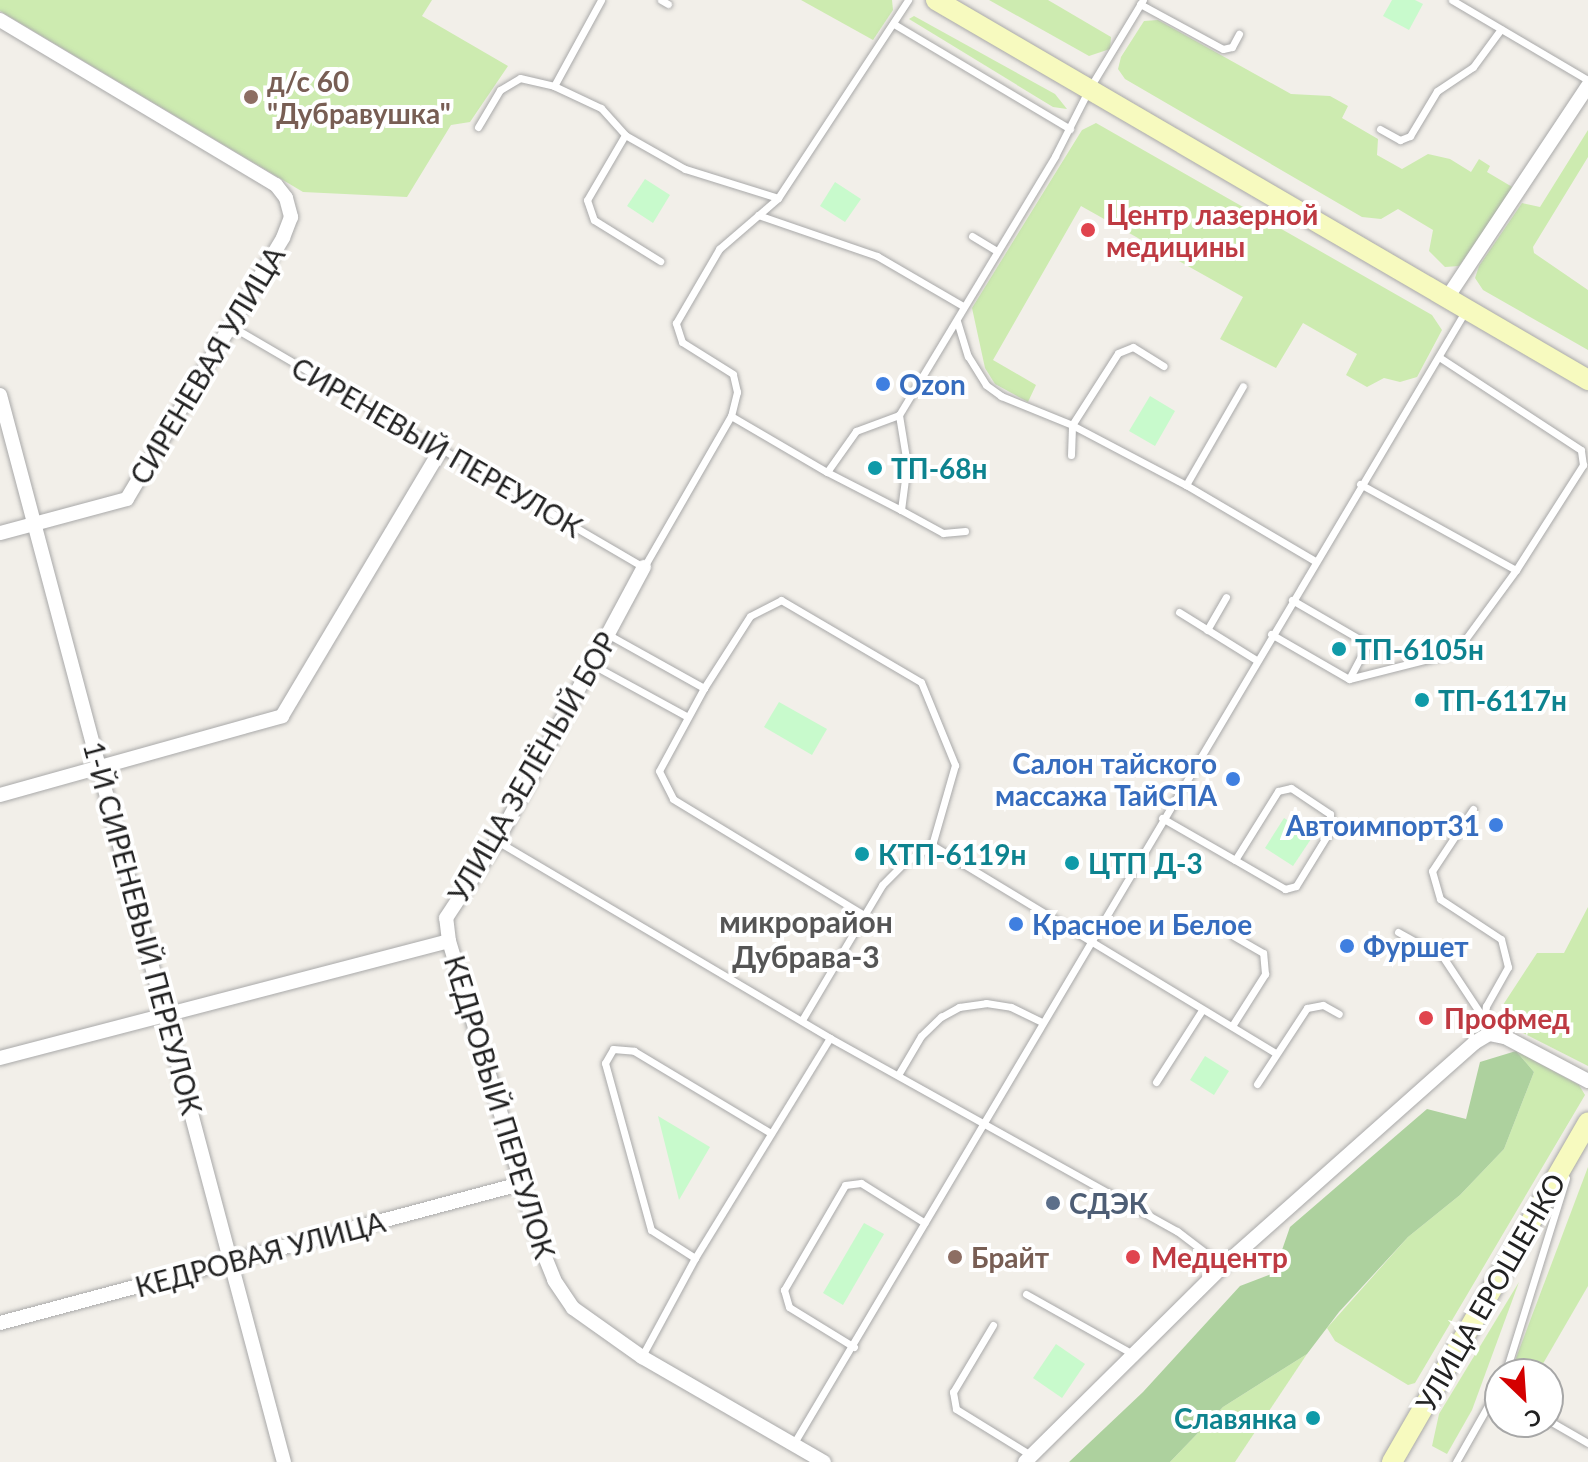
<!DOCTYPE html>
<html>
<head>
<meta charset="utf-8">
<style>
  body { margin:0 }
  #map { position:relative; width:1588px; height:1462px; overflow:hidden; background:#f2efe9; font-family:Lato,sans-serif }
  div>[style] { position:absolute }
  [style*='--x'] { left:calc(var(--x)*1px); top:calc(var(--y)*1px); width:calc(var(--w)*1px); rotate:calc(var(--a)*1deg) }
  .grass>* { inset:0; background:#cdebb0 }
  .forest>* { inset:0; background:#add19e }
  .park>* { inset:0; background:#c8facc }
  .roads { filter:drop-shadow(0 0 2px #a9a9a9) drop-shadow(0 0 2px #a9a9a9) }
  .lane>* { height:7px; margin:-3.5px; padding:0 3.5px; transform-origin:3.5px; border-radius:3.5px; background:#fff }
  .street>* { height:14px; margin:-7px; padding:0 7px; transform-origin:7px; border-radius:7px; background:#fff }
  .secondary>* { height:20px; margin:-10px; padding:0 10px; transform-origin:10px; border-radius:10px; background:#f7fabf }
  .dots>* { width:22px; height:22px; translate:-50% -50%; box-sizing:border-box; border:4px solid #fff; border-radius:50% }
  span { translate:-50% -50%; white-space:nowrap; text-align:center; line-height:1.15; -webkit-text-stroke:8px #fff; paint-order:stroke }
  .education-label { font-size:28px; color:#785e54; font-weight:700 }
  .left { translate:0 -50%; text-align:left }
  .health-label { font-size:28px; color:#be3a42; font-weight:700 }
  .street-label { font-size:28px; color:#222 }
  .shop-label { font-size:28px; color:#366cbe; font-weight:700 }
  .right { translate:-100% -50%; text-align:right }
  .culture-label { font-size:28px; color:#0d838f; font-weight:700 }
  .service-label { font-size:28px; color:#4e5e75; font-weight:700 }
  .neighbourhood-label { font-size:30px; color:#555; font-weight:700 }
  .north { position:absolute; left:1484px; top:1358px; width:80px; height:80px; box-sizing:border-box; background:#fff; border:2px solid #a7a7a7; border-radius:50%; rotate:155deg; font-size:22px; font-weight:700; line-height:32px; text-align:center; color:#222 }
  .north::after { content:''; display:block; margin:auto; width:28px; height:36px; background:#d40000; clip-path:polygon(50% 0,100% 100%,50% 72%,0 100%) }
</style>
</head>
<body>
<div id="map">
  <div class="grass">
    <i style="clip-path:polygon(0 0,432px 0,422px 16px,508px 66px,470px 122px,451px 125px,407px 197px,303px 192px,0 11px)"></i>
    <i style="clip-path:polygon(801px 0,892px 0,893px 10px,873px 40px)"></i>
    <i style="clip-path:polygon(989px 0,1048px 0,1111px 37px,1110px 49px,1089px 56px)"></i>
    <i style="clip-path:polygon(914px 16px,1055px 94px,1067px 109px,1053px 107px,909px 19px)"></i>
    <i style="clip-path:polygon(1158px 20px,1291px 94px,1330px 96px,1348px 106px,1342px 118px,1378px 139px,1377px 155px,1402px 169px,1428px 154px,1450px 159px,1471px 172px,1479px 159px,1490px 166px,1487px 172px,1514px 188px,1459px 266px,1445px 267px,1429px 251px,1433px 230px,1398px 209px,1381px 219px,1362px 217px,1125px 79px,1118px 69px,1121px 57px,1144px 21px)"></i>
    <i style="clip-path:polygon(1096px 123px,1432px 315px,1442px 330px,1417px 377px,1400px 382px,1384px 378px,1367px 387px,1346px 375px,1357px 354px,1303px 323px,1276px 368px,1220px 339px,1243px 297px,1081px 206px,993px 360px,1036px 385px,1028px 402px,995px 384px,985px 368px,972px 308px,1082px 130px)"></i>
    <i style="clip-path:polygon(1588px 130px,1588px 157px,1533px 247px,1534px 253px,1588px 290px,1588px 350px,1483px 290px,1475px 278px,1479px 266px,1522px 203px,1540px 207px)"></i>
    <i style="clip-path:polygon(1588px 907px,1588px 1066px,1509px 1026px,1501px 1008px,1537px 953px,1564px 953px)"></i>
    <i style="clip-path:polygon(1516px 1051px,1579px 1085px,1585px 1095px,1415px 1383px,1408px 1385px,1335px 1341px,1327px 1328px,1408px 1237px,1460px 1195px,1504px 1149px,1534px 1072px)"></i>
    <i style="clip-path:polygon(1588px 1167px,1588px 1286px,1537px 1374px,1510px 1374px)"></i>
    <i style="clip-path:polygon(1519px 1282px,1472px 1410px,1447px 1454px,1432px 1446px,1439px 1414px)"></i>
    <i style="clip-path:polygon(1307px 1354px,1235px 1462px,1170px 1462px,1223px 1407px)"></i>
  </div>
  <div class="forest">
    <i style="clip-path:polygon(1516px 1051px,1534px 1072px,1504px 1149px,1460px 1195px,1408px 1237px,1339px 1312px,1307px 1354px,1223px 1407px,1170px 1462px,1069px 1462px,1143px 1392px,1240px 1286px,1274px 1273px,1290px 1227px,1427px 1109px,1466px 1119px,1480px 1062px)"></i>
  </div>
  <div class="park">
    <i style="clip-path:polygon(1392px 0,1415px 0,1423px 4px,1409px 30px,1383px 16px)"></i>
    <i style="clip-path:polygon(645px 179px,670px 195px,653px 223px,627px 206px)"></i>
    <i style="clip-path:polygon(835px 182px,861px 199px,845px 222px,820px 206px)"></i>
    <i style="clip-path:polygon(1150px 396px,1175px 411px,1155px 446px,1129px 431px)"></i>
    <i style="clip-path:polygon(779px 702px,827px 729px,812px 755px,764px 727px)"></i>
    <i style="clip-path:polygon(1284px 818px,1313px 836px,1293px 866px,1265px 848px)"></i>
    <i style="clip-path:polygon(1205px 1056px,1229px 1071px,1214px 1095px,1190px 1080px)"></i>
    <i style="clip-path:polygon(658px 1116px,710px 1147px,679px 1200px)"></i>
    <i style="clip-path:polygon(864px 1223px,884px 1234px,843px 1305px,823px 1293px)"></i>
    <i style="clip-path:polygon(1056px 1344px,1085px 1364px,1062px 1398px,1033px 1378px)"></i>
  </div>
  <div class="roads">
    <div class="lane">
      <i style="--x:661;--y:0;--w:8;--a:30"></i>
      <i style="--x:1452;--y:0;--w:158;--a:30.5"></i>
      <i style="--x:1140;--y:4;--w:94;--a:28.5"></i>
      <i style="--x:1223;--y:49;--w:9;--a:-13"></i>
      <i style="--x:1232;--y:47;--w:15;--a:-62"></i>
      <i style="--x:894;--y:24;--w:205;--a:30.8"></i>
      <i style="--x:554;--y:86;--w:52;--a:25.1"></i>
      <i style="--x:601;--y:108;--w:36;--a:48"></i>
      <i style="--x:625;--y:135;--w:75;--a:120.3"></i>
      <i style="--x:587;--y:200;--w:21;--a:71"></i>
      <i style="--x:594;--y:220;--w:78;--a:31.8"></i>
      <i style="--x:478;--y:127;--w:43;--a:-59.3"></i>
      <i style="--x:500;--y:90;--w:23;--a:-31"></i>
      <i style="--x:520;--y:78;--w:35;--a:13"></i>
      <i style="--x:554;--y:86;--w:98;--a:-61.3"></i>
      <i style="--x:1380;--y:129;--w:23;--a:29"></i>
      <i style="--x:1400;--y:140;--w:11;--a:-22"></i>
      <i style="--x:1410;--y:136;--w:52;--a:-59"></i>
      <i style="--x:1437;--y:91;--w:43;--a:-33.7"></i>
      <i style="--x:1473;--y:67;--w:47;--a:-53.6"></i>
      <i style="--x:625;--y:135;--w:69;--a:29.5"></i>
      <i style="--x:685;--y:169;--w:97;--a:17.3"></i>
      <i style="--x:778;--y:198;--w:237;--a:-56.7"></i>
      <i style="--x:758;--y:215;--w:126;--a:19"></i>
      <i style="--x:877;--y:256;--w:99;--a:30.2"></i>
      <i style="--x:972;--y:236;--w:27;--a:31"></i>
      <i style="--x:957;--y:321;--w:37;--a:73"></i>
      <i style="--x:968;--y:356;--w:34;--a:58"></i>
      <i style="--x:986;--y:385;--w:19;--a:36"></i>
      <i style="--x:1001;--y:396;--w:77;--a:22.2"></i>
      <i style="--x:1072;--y:425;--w:129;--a:27.8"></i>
      <i style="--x:1186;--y:485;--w:150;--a:30.5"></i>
      <i style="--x:231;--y:326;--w:478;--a:30.3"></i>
      <i style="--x:644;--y:567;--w:174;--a:-60.1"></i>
      <i style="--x:731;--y:416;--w:25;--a:-76"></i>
      <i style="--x:737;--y:392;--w:18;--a:-103"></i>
      <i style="--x:733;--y:374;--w:60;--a:-147.9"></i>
      <i style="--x:682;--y:342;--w:20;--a:-108"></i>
      <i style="--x:676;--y:323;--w:86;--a:-59.8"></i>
      <i style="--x:719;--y:249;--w:78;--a:-40.8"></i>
      <i style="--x:899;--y:415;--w:46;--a:159.6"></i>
      <i style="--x:856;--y:431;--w:50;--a:125.3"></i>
      <i style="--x:827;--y:472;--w:83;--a:27.2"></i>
      <i style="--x:731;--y:416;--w:111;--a:30.3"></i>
      <i style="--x:1071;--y:455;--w:30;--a:-88"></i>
      <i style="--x:1072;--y:425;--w:85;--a:-57.4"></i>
      <i style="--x:1118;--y:353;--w:16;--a:-22"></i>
      <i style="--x:1133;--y:347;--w:36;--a:32"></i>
      <i style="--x:1360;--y:484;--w:178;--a:28.9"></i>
      <i style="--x:1186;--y:485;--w:114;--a:-60.1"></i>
      <i style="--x:965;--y:531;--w:22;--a:175"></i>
      <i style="--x:943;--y:533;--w:48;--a:-151.3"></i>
      <i style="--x:901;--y:510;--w:46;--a:-82.6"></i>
      <i style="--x:907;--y:464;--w:50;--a:-99.3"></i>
      <i style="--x:899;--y:415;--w:302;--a:-58.9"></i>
      <i style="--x:1055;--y:156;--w:75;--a:-63.1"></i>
      <i style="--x:1089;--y:89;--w:104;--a:-58.8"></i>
      <i style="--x:1179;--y:612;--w:91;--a:31.9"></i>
      <i style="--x:1207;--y:630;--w:38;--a:-60"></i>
      <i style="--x:1271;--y:634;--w:90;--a:30"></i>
      <i style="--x:1349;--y:679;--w:40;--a:-62"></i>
      <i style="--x:1368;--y:644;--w:88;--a:-149.9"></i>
      <i style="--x:609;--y:635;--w:109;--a:29.2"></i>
      <i style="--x:704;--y:688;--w:85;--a:-57.4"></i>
      <i style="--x:750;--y:616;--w:35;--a:-27"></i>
      <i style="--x:781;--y:600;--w:162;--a:30.4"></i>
      <i style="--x:921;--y:682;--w:90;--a:67.7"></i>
      <i style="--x:955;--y:765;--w:83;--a:106"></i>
      <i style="--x:593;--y:665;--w:108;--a:28.7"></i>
      <i style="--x:1349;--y:679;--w:110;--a:-14.2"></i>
      <i style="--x:1456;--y:652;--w:102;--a:-53.8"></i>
      <i style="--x:1516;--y:570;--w:125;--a:-57.5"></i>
      <i style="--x:1583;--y:465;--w:15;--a:-98"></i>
      <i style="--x:1581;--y:450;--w:170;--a:-146.8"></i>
      <i style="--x:704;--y:688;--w:94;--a:118.5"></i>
      <i style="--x:659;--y:771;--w:31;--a:63"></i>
      <i style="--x:673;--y:799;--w:223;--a:31.3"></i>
      <i style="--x:1473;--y:809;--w:74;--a:123.5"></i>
      <i style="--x:1432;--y:871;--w:29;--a:74"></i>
      <i style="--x:1440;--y:899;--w:73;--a:33.3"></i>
      <i style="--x:1501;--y:939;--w:29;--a:76"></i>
      <i style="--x:1508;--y:967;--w:45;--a:119.4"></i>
      <i style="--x:1486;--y:1006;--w:13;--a:99"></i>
      <i style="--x:1484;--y:1019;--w:16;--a:72"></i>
      <i style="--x:1162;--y:818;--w:84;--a:29.9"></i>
      <i style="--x:1235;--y:860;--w:58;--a:30.1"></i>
      <i style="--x:1285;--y:889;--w:11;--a:-15"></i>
      <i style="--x:1296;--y:886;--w:67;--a:-58.4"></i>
      <i style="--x:1331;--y:829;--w:15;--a:-94"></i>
      <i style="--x:1330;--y:814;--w:47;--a:-146.3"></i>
      <i style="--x:1291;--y:788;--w:13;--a:167"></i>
      <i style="--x:1278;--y:791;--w:81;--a:121.9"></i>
      <i style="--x:497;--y:841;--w:387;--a:30.6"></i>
      <i style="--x:830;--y:1038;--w:397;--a:29.1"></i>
      <i style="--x:1177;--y:1231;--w:58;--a:37.3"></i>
      <i style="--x:1398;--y:932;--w:51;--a:29.1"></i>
      <i style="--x:1443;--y:957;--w:74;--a:56.5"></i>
      <i style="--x:802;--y:1020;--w:157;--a:-59.3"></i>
      <i style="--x:882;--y:885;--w:31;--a:-45"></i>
      <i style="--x:904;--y:863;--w:33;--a:-33"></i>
      <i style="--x:932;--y:845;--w:402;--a:31.2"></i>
      <i style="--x:1232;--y:1026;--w:62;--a:-57.6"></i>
      <i style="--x:1265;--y:974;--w:21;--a:-95"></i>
      <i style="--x:1263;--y:953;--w:34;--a:-150"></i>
      <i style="--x:898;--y:1075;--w:45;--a:-59.5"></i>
      <i style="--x:921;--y:1036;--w:28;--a:-44"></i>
      <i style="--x:941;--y:1017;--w:21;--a:-29"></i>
      <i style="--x:959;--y:1007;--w:27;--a:-8"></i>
      <i style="--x:986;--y:1003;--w:25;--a:9"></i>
      <i style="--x:1011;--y:1007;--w:34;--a:26"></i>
      <i style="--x:1156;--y:1082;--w:85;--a:-57.4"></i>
      <i style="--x:1257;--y:1084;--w:91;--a:-56.7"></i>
      <i style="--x:1307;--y:1008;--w:16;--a:-11"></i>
      <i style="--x:1323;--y:1005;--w:18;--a:29"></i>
      <i style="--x:695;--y:1258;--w:52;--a:-147.5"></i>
      <i style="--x:651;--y:1230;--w:173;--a:-105.4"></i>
      <i style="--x:605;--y:1063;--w:16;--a:-60"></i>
      <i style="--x:613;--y:1049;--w:21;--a:5"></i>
      <i style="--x:634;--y:1051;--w:157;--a:31"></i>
      <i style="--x:1026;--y:1294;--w:123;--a:29.3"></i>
      <i style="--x:993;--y:1325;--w:78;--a:120.8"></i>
      <i style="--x:953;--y:1392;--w:17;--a:80"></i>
      <i style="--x:956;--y:1409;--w:89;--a:31.7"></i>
      <i style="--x:854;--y:1347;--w:76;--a:-148.4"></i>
      <i style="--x:789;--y:1307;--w:18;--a:-106"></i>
      <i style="--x:784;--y:1290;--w:121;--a:-59.8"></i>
      <i style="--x:845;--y:1185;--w:16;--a:-7"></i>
      <i style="--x:861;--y:1183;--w:75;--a:32"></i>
      <i style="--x:642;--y:1356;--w:111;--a:-61.6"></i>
      <i style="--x:695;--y:1258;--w:258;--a:-58.5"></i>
      <i style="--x:1505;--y:1374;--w:205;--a:-72.7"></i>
      <i style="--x:1548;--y:1420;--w:46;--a:29.9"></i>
      <i style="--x:794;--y:1443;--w:1317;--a:-59.33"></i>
      <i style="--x:1456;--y:1462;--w:67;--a:-60.4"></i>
      <i style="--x:1489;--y:1404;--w:14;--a:-39"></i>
    </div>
    <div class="street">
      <i style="--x:0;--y:20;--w:322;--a:30.9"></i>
      <i style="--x:276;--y:185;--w:16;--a:52"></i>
      <i style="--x:286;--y:198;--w:20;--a:75"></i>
      <i style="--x:291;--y:217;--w:22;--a:111"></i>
      <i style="--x:283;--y:238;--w:304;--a:120.9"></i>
      <i style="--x:127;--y:499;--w:131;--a:165"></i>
      <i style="--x:1447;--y:298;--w:255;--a:-56.4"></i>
      <i style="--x:0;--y:395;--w:1104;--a:75.1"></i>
      <i style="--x:0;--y:795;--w:293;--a:-15.6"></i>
      <i style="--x:282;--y:716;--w:309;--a:-59.2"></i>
      <i style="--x:449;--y:941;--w:320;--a:73.3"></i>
      <i style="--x:541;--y:1247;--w:35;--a:68"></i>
      <i style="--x:554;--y:1280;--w:34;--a:56"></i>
      <i style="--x:573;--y:1308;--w:85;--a:35.4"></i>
      <i style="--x:642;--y:1357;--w:210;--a:30"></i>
      <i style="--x:0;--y:1058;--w:464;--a:-14.6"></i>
      <i style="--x:449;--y:941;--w:23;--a:-97"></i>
      <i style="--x:446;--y:918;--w:92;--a:-56.5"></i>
      <i style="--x:497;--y:841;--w:311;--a:-61.8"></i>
      <i style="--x:0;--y:1323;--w:538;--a:-14.97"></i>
      <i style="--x:1025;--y:1462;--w:279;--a:-44.7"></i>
      <i style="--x:1223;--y:1266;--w:336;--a:-41.6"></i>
      <i style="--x:1474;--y:1043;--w:17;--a:-31"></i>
      <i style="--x:1489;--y:1034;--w:16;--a:11"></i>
      <i style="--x:1505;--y:1037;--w:94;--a:27.9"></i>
    </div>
    <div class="secondary">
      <i style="--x:936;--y:0;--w:755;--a:30.23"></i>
      <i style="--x:1392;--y:1462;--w:392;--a:-60"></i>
    </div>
  </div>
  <div class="dots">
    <i style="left:251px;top:97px;background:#8d6e63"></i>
    <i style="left:1088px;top:230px;background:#e0444e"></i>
    <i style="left:883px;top:384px;background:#3f7fe0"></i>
    <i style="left:875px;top:468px;background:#0f9aa8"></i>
    <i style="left:1339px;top:649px;background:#0f9aa8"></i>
    <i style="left:1422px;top:700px;background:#0f9aa8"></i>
    <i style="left:1233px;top:779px;background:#3f7fe0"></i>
    <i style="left:1496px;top:825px;background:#3f7fe0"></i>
    <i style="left:862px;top:854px;background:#0f9aa8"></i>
    <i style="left:1072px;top:863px;background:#0f9aa8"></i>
    <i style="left:1016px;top:924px;background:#3f7fe0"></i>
    <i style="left:1347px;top:946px;background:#3f7fe0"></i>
    <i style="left:1426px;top:1018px;background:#e0444e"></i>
    <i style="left:1053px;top:1203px;background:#5c6f8a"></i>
    <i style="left:955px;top:1257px;background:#8d6e63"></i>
    <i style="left:1133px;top:1257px;background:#e0444e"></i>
    <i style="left:1313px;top:1418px;background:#0f9aa8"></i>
  </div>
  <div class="education-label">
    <span class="left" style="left:267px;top:97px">д/с 60<br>"Дубравушка"</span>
    <span class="left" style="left:971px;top:1257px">Брайт</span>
  </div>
  <div class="health-label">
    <span class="left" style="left:1106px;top:230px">Центр лазерной<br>медицины</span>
    <span class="left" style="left:1444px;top:1018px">Профмед</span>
    <span class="left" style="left:1151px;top:1257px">Медцентр</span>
  </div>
  <div class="street-label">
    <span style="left:207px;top:365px;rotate:-59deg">СИРЕНЕВАЯ УЛИЦА</span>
    <span style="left:437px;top:447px;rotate:30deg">СИРЕНЕВЫЙ ПЕРЕУЛОК</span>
    <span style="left:532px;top:767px;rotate:-60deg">УЛИЦА ЗЕЛЁНЫЙ БОР</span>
    <span style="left:143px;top:928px;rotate:75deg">1-Й СИРЕНЕВЫЙ ПЕРЕУЛОК</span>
    <span style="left:500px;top:1107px;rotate:73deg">КЕДРОВЫЙ ПЕРЕУЛОК</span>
    <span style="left:260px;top:1254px;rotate:-15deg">КЕДРОВАЯ УЛИЦА</span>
    <span style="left:1490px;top:1292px;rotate:-60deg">УЛИЦА ЕРОШЕНКО</span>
  </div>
  <div class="shop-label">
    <span class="left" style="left:899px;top:384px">Ozon</span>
    <span class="right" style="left:1217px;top:779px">Салон тайского<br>массажа ТайСПА</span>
    <span class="right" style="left:1480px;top:825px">Автоимпорт31</span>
    <span class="left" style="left:1032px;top:924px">Красное и Белое</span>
    <span class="left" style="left:1363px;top:946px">Фуршет</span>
  </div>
  <div class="culture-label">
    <span class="left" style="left:891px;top:468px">ТП-68н</span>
    <span class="left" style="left:1355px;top:649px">ТП-6105н</span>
    <span class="left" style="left:1438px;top:700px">ТП-6117н</span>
    <span class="left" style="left:878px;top:854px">КТП-6119н</span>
    <span class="left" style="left:1088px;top:863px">ЦТП Д-3</span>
    <span class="right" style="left:1297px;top:1418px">Славянка</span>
  </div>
  <div class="service-label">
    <span class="left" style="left:1069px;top:1203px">СДЭК</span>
  </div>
  <div class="neighbourhood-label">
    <span style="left:806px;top:938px">микрорайон<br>Дубрава-3</span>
  </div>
  <div class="north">С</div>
</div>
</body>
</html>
